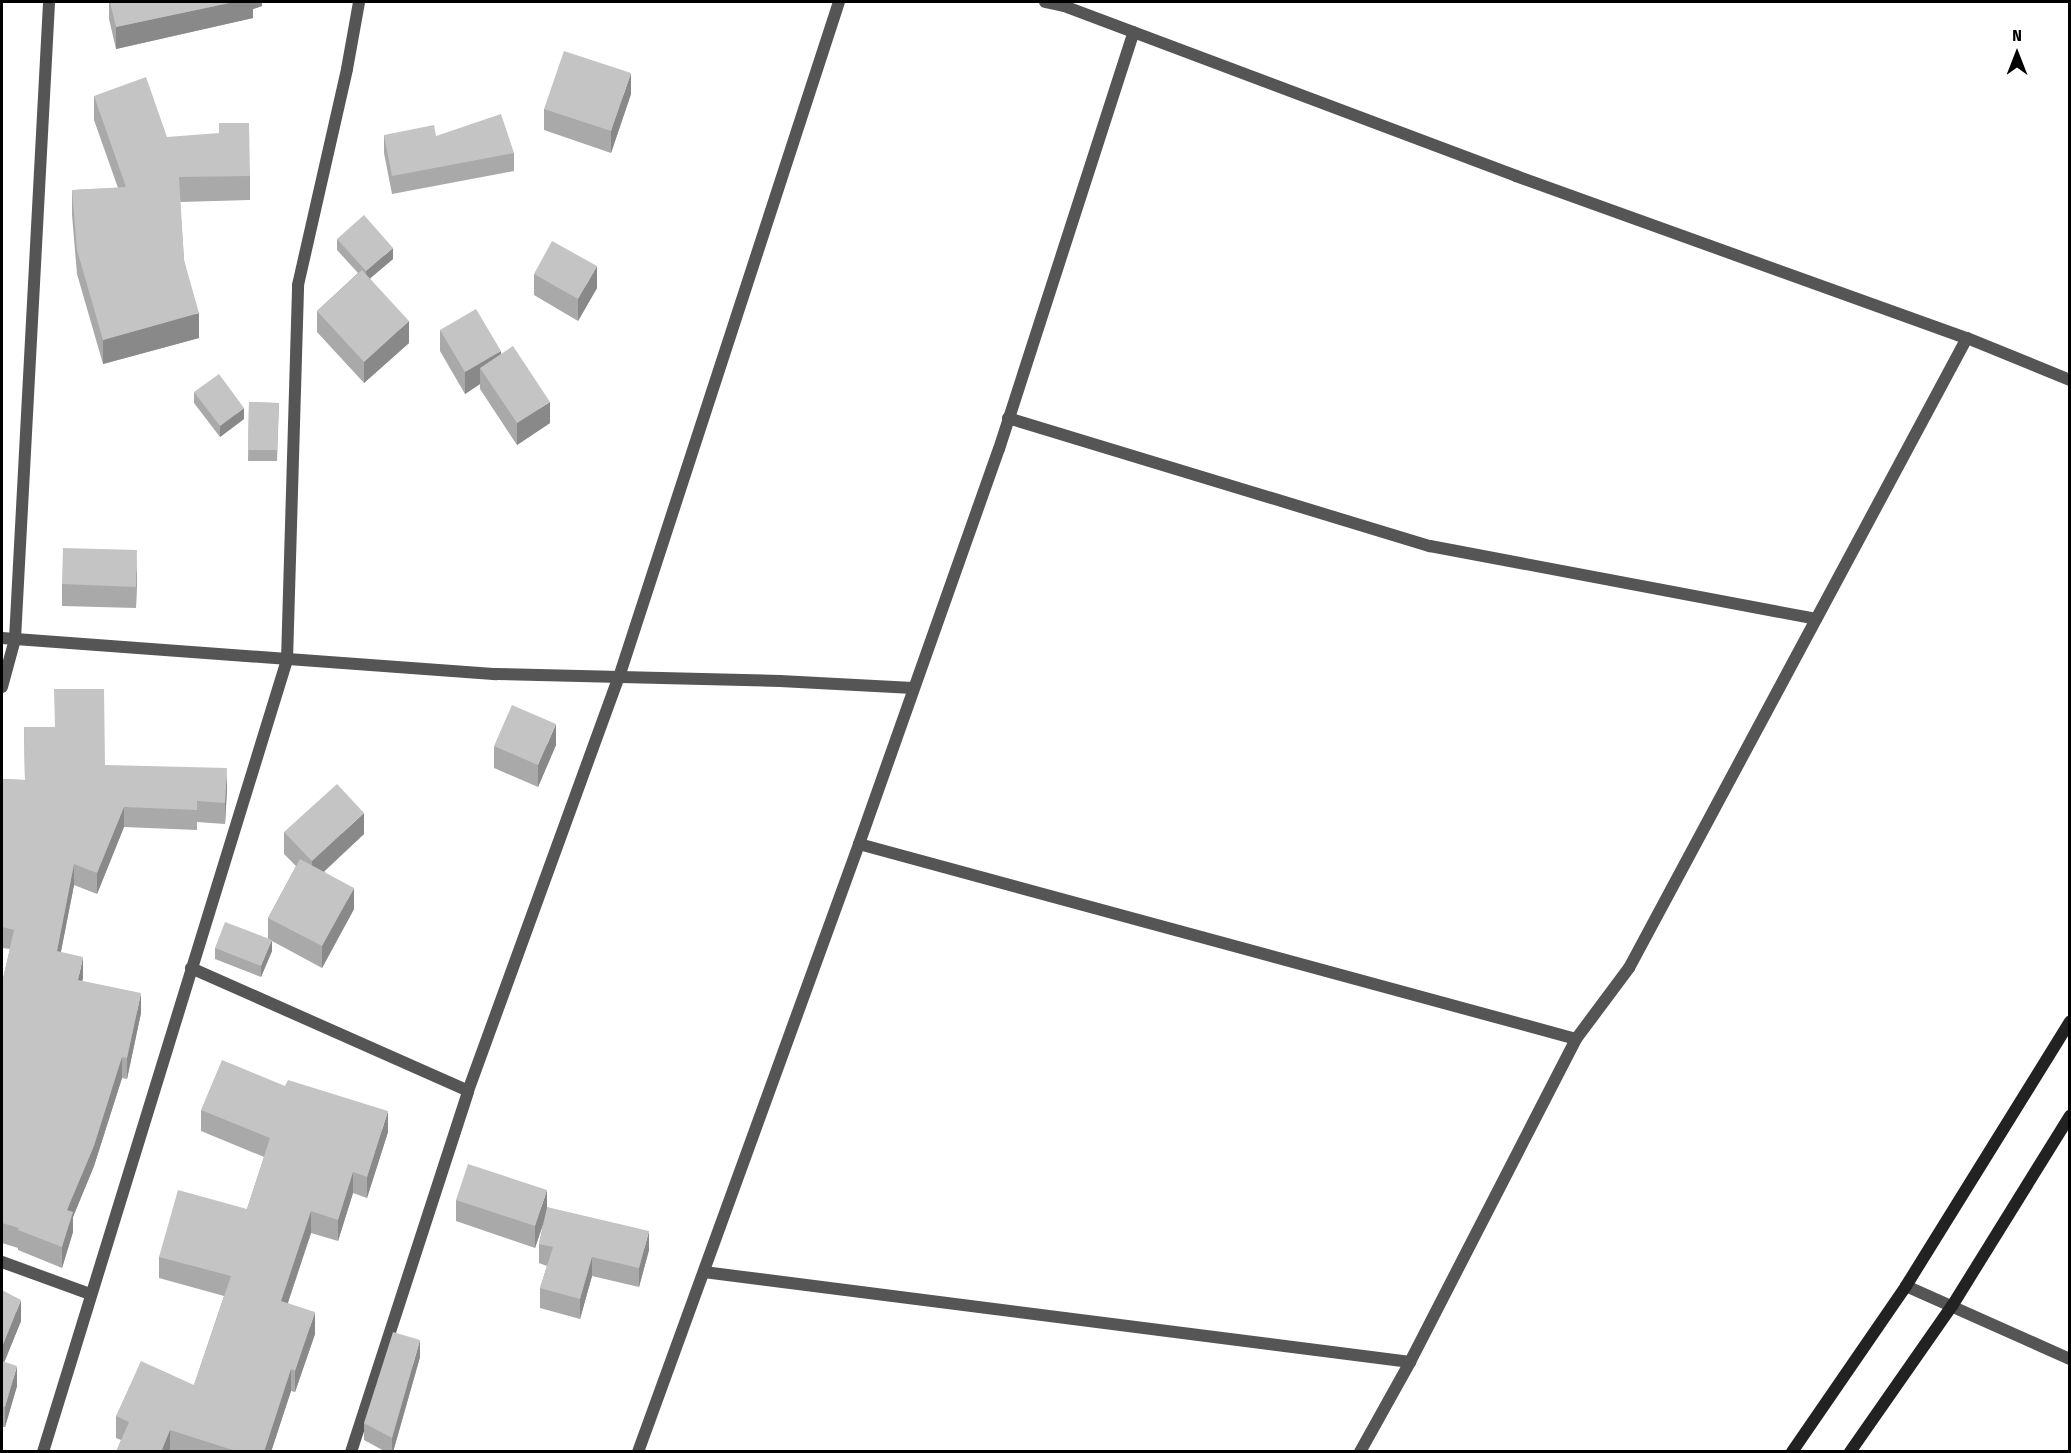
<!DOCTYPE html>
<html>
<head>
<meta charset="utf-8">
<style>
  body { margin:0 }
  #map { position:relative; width:2071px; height:1453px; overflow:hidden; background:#fff; font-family:"Fira Sans Condensed",sans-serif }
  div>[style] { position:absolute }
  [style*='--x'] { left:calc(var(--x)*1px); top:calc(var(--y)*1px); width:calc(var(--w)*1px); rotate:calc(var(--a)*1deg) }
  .minor>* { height:12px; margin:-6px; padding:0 6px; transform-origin:6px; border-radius:6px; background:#555 }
  .secondary>* { height:12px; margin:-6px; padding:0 6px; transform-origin:6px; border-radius:6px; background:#222 }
  .wall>* { inset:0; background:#a9a9a9 }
  .shaded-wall>* { inset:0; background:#898989 }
  .building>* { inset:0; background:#c4c4c4 }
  span { translate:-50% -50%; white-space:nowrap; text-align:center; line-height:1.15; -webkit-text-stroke:4.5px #fff; paint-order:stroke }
  .frame { position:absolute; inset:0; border:3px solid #000; pointer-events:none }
  .north { position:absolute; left:1987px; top:24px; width:60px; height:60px; -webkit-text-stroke:4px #fff; paint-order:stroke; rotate:0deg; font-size:16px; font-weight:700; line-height:24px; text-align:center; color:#000 }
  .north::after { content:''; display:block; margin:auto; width:21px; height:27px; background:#000; clip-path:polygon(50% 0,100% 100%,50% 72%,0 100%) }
</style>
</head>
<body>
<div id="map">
  <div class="minor">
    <i style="--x:1045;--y:2;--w:19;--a:12"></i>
    <i style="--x:1064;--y:6;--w:483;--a:20.6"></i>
    <i style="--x:1516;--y:176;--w:479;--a:19.8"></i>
    <i style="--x:1967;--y:338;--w:111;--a:22.2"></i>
    <i style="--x:1008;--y:418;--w:441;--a:16.9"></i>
    <i style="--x:1430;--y:546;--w:393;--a:10.7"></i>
    <i style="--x:2;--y:638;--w:496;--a:4.2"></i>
    <i style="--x:497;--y:674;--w:283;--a:1.4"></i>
    <i style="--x:780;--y:681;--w:133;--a:3"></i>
    <i style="--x:2;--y:687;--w:50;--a:-74.8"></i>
    <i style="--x:15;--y:639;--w:638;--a:-86.94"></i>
    <i style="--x:859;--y:844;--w:743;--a:15.21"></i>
    <i style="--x:191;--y:968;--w:303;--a:23.9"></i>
    <i style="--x:2;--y:1262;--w:94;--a:20"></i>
    <i style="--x:704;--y:1272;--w:712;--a:7.26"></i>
    <i style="--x:1906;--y:1286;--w:180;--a:24"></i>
    <i style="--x:43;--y:1452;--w:829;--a:-72.88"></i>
    <i style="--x:287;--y:660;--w:375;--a:-88.3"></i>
    <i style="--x:298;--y:285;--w:221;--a:-77.2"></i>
    <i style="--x:347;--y:69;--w:68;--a:-79.8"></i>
    <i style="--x:351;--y:1452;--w:379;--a:-72"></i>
    <i style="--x:468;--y:1091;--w:441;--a:-70"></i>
    <i style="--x:619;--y:677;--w:710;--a:-71.95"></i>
    <i style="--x:638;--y:1452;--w:647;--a:-70.02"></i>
    <i style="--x:859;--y:844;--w:419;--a:-70.5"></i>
    <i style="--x:999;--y:449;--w:438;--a:-72.1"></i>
    <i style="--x:1360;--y:1452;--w:103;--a:-60.9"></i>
    <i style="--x:1410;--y:1362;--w:363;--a:-62.8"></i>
    <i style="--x:1576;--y:1039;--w:89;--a:-53.3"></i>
    <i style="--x:1629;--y:968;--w:715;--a:-61.79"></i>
  </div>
  <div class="secondary">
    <i style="--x:1792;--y:1452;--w:201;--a:-55.5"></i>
    <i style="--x:1906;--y:1286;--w:311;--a:-58.2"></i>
    <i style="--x:1850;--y:1452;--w:178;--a:-55.1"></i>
    <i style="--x:1952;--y:1306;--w:224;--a:-58.2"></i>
  </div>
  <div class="wall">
    <i style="clip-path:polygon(109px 2px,262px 2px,262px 6px,253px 9px,253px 18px,116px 49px,109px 19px)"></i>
    <i style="clip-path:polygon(631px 94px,611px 153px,544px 130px,544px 109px)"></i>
    <i style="clip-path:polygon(94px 96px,167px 137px,250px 176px,250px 200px,180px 202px,184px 260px,199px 338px,103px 364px,77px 274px,72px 215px,72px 190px,118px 188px,94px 120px)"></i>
    <i style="clip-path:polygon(384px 135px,436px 136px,514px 153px,514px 171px,392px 194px,384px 153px)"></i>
    <i style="clip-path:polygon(337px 239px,393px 259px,370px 278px,409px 343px,364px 383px,317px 332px,317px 311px,358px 273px,337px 250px)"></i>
    <i style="clip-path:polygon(534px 274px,597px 288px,578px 321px,534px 295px)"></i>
    <i style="clip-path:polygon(440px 330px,501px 354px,550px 423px,517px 445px,480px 389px,480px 384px,465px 394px,440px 351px)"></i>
    <i style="clip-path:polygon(194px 392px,244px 419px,220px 437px,194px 403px)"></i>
    <i style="clip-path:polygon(249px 402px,279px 403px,277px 461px,248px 461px)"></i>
    <i style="clip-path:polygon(137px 572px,136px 608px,62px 606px,62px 584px)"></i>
    <i style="clip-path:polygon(24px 727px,105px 765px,227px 789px,225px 824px,197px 822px,197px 830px,124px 827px,97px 894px,74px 885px,61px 952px,83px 978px,82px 981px,141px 1013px,127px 1079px,122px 1078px,94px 1166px,73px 1217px,73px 1232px,62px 1268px,18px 1250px,18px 1248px,2px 1243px,2px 983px,10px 949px,2px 948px,2px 779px,25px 780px)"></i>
    <i style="clip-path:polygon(556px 745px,538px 787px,494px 768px,494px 746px)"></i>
    <i style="clip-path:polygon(284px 832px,364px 834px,324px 871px,354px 909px,322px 968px,272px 941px,272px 951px,261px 977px,215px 959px,215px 948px,268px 939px,268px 918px,296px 866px,284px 854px)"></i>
    <i style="clip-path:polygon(201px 1110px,388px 1132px,367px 1198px,353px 1193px,338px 1241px,311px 1233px,288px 1303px,315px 1334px,295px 1392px,291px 1391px,271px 1452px,116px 1452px,121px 1440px,116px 1438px,116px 1416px,194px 1385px,224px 1296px,159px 1278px,159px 1257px,247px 1209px,264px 1157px,201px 1131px)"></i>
    <i style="clip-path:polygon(456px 1200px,547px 1207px,649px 1250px,639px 1287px,592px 1276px,580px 1319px,540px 1308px,540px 1288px,547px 1266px,539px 1263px,539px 1244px,543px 1225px,535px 1248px,456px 1221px)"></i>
    <i style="clip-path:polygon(2px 1290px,21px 1321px,4px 1362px,17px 1386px,5px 1427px,2px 1427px)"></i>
    <i style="clip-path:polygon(420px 1357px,393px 1452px,386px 1452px,364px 1440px,364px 1423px)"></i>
  </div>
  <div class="shaded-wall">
    <i style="clip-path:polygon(234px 2px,262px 2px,262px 6px,253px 9px,253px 18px,116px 49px,116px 27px)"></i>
    <i style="clip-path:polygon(631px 73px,631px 94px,611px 153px,611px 131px)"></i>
    <i style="clip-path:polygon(393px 248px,393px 259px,366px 282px,366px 271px)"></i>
    <i style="clip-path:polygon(597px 266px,597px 288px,578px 321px,578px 299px)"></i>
    <i style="clip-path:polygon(199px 313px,199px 338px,103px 364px,103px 340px)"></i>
    <i style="clip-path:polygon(409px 321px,409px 343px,364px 383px,364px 362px)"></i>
    <i style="clip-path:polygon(501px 351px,501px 372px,480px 368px,480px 384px,465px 394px,465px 372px)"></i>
    <i style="clip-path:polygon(550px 402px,550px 423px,517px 445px,517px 423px)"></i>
    <i style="clip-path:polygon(244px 408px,244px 419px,220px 437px,220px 426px)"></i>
    <i style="clip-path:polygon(137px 550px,137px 572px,136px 608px,136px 587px)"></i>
    <i style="clip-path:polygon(556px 724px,556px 745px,538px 787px,538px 765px)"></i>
    <i style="clip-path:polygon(227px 768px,227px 789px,225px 824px,225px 803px)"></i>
    <i style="clip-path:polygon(124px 807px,124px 827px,97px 894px,97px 873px)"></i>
    <i style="clip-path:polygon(364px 813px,364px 834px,312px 883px,312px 861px)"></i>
    <i style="clip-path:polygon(74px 864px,74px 885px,57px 971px,57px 951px)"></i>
    <i style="clip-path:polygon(354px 888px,354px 909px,322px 968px,322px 946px)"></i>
    <i style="clip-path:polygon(272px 940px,272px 951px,261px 977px,261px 966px)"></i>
    <i style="clip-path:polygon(83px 957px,83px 978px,78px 1000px,78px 980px)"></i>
    <i style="clip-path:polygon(141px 993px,141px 1013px,127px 1079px,127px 1058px)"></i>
    <i style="clip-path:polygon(122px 1057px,122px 1078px,94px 1166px,73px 1217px,73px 1232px,62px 1268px,62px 1247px,67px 1210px)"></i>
    <i style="clip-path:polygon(388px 1111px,388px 1132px,367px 1198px,367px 1177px)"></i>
    <i style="clip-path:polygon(353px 1172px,353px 1193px,338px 1241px,338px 1220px)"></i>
    <i style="clip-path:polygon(547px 1190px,547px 1212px,535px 1248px,535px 1226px)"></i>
    <i style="clip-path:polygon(311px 1211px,311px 1233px,281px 1323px,281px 1301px)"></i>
    <i style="clip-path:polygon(649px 1231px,649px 1250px,639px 1287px,639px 1268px)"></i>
    <i style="clip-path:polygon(592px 1257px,592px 1276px,580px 1319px,580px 1299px)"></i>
    <i style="clip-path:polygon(21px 1300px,21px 1321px,2px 1368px,2px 1347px)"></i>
    <i style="clip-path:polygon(315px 1312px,315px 1334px,295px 1392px,295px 1371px)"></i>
    <i style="clip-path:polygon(420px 1340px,420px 1357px,393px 1452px,392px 1452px,392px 1438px)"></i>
    <i style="clip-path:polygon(17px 1366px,17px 1386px,5px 1427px,5px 1407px)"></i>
    <i style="clip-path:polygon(291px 1369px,291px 1391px,271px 1452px,264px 1452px)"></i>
    <i style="clip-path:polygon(170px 1430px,170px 1452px,161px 1452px)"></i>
  </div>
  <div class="building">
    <i style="clip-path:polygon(110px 2px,234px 2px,116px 27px)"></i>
    <i style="clip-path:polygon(564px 51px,631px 73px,611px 131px,544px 109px)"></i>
    <i style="clip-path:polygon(146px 77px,167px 137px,219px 133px,219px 123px,249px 123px,250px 176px,179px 177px,184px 260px,199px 313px,103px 340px,77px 250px,72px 190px,126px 187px,94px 96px)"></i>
    <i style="clip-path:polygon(501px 114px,514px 153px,392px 176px,384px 135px,434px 125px,436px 136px)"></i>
    <i style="clip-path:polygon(364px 215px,393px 248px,366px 271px,337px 239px)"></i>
    <i style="clip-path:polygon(552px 241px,597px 266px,578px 299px,534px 274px)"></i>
    <i style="clip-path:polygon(362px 270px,409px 321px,364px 362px,317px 311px)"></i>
    <i style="clip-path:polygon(476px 309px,501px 351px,465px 372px,440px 330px)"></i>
    <i style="clip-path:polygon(513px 346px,550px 402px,517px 423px,480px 368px)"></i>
    <i style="clip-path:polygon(219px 374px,244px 408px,220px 426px,194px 392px)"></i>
    <i style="clip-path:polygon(249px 402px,279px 403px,277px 450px,248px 450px)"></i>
    <i style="clip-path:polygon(63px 548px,137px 550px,136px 587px,62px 584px)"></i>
    <i style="clip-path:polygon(54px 689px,104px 689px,105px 765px,227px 768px,225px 803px,197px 801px,197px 810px,124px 807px,97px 873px,74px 864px,57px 951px,83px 957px,78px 980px,141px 993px,127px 1058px,122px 1057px,94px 1146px,67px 1210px,73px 1212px,62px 1247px,18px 1230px,19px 1228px,2px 1223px,2px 983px,14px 930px,2px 927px,2px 779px,25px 780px,24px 727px,55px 727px)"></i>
    <i style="clip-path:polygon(512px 705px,556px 724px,538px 765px,494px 746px)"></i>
    <i style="clip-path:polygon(337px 784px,364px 813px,312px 861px,284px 832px)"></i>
    <i style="clip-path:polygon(300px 859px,354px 888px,322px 946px,268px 918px)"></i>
    <i style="clip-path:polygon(225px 922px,272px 940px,261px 966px,215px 948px)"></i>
    <i style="clip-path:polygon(222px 1060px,285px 1086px,288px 1080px,388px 1111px,367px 1177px,353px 1172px,338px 1220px,311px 1211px,281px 1301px,315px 1312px,295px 1371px,291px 1369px,264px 1452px,239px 1452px,170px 1430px,161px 1452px,116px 1452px,129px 1422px,116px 1416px,141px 1361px,194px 1385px,231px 1276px,159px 1257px,178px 1190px,247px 1209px,270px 1138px,201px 1110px)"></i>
    <i style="clip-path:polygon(468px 1164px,547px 1190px,535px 1226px,456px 1200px)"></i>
    <i style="clip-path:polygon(547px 1207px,649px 1231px,639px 1268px,592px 1257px,580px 1299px,540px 1288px,553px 1247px,539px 1244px)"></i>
    <i style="clip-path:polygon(2px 1290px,21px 1300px,2px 1347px)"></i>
    <i style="clip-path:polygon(393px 1332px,420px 1340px,392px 1438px,364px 1423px)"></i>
    <i style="clip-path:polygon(2px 1361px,17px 1366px,5px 1407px,2px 1406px)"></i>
  </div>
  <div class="frame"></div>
  <div class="north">N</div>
</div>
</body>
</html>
